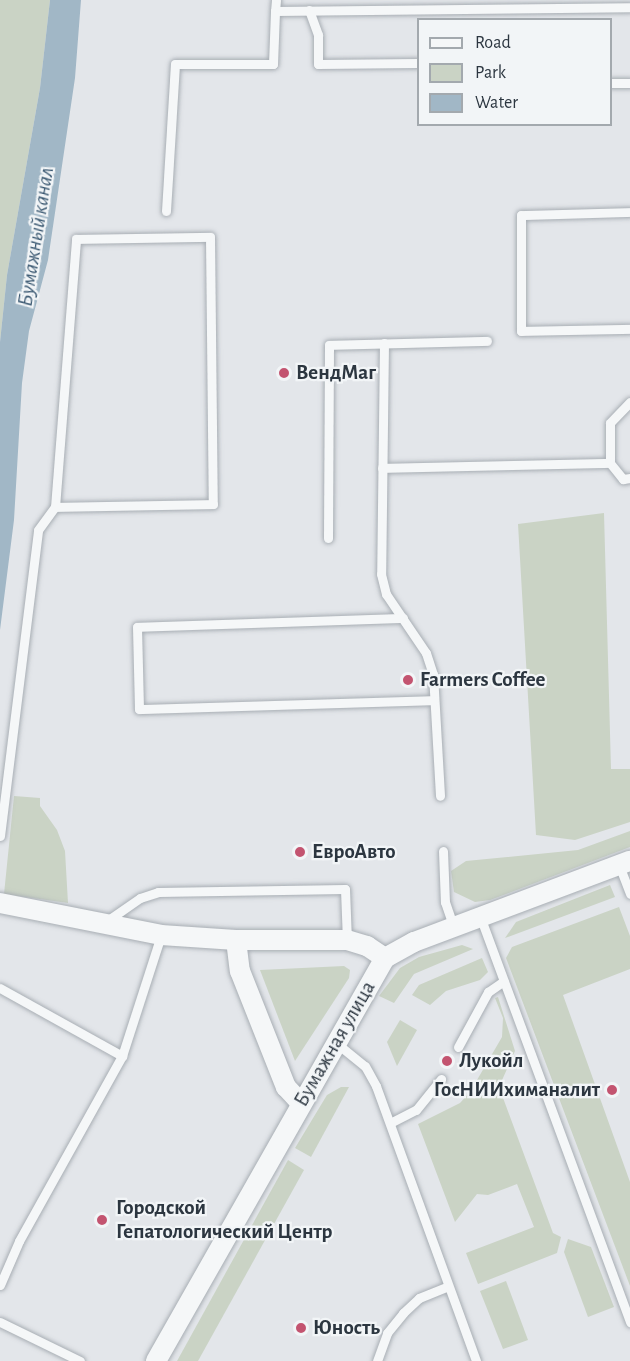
<!DOCTYPE html>
<html>
<head>
<meta charset="utf-8">
<style>
  body { margin:0 }
  #map { position:relative; width:630px; height:1361px; overflow:hidden; background:#e3e6ea; font-family:"Alegreya Sans",sans-serif }
  div>[style] { position:absolute }
  [style*='--x'] { left:calc(var(--x)*1px); top:calc(var(--y)*1px); width:calc(var(--w)*1px); rotate:calc(var(--a)*1deg) }
  .green>* { inset:0; background:#cad3c5 }
  .water>* { inset:0; background:#a1b7c6 }
  .roads { filter:drop-shadow(0 0 2px #a8aeb4) drop-shadow(0 0 2px #a8aeb4) }
  .lane>* { height:9px; margin:-4.5px; padding:0 4.5px; transform-origin:4.5px; border-radius:4.5px; background:#f5f7f8 }
  .street>* { height:20px; margin:-10px; padding:0 10px; transform-origin:10px; border-radius:10px; background:#f5f7f8 }
  .dots>* { width:16px; height:16px; translate:-50% -50%; box-sizing:border-box; border:3px solid #f2f5f7; border-radius:50% }
  span { translate:-50% -50%; white-space:nowrap; text-align:center; line-height:1.15; -webkit-text-stroke:4.5px #f2f5f7; paint-order:stroke }
  .poi-label { font-size:21px; color:#2c3640; font-weight:700 }
  .left { translate:0 -50%; text-align:left }
  .right { translate:-100% -50%; text-align:right }
  .street-label { font-size:21px; color:#2c3640 }
  .water-label { font-size:22px; color:#3a5871; font-style:italic }
  .legend { position:absolute; left:417px; top:18px; width:195px; height:108px; box-sizing:border-box; background:#f2f5f7; border:2px solid #a3a9ae; margin:0; padding:8px 10px; list-style:none; font-size:18px; color:#2c3640 }
  .legend li { display:flex; align-items:center; gap:12px; height:30px }
  .legend b { width:30px; border:2px solid #a3a9ae }
</style>
</head>
<body>
<div id="map">
  <div class="green">
    <i style="clip-path:polygon(0 0,50px 0,40px 88px,7px 275px,0 342px)"></i>
    <i style="clip-path:polygon(604px 513px,611px 769px,630px 769px,630px 822px,575px 840px,536px 835px,518px 524px)"></i>
    <i style="clip-path:polygon(14px 796px,40px 798px,40px 806px,57px 830px,65px 851px,68px 903px,4px 894px)"></i>
    <i style="clip-path:polygon(630px 831px,630px 847px,490px 900px,475px 902px,454px 892px,451px 871px,466px 861px,578px 850px)"></i>
    <i style="clip-path:polygon(610px 885px,615px 897px,505px 938px,516px 922px)"></i>
    <i style="clip-path:polygon(619px 907px,630px 936px,630px 969px,563px 995px,630px 1182px,630px 1286px,506px 958px,512px 947px)"></i>
    <i style="clip-path:polygon(462px 945px,473px 949px,414px 974px,394px 1003px,379px 996px,400px 968px,419px 957px)"></i>
    <i style="clip-path:polygon(482px 958px,488px 972px,480px 980px,446px 991px,430px 1005px,412px 995px,419px 985px)"></i>
    <i style="clip-path:polygon(344px 966px,350px 970px,349px 978px,295px 1061px,260px 970px)"></i>
    <i style="clip-path:polygon(498px 997px,515px 1051px,499px 1087px,553px 1233px,561px 1237px,557px 1253px,478px 1284px,466px 1253px,534px 1227px,517px 1184px,488px 1195px,477px 1194px,455px 1222px,418px 1124px,460px 1103px,470px 1092px,502px 1037px,503px 1018px,495px 998px)"></i>
    <i style="clip-path:polygon(400px 1020px,417px 1030px,397px 1066px,387px 1042px)"></i>
    <i style="clip-path:polygon(341px 1087px,349px 1087px,311px 1157px,295px 1148px,327px 1095px)"></i>
    <i style="clip-path:polygon(288px 1160px,304px 1170px,198px 1361px,177px 1361px)"></i>
    <i style="clip-path:polygon(568px 1239px,591px 1247px,614px 1307px,588px 1317px,564px 1252px)"></i>
    <i style="clip-path:polygon(506px 1281px,528px 1340px,503px 1349px,480px 1291px)"></i>
  </div>
  <div class="water">
    <i style="clip-path:polygon(50px 0,81px 0,75px 78px,48px 260px,29px 331px,22px 383px,14px 520px,0 630px,0 342px,7px 275px,40px 88px)"></i>
  </div>
  <div class="roads">
    <div class="lane">
      <i style="--x:276;--y:0;--w:11;--a:95"></i>
      <i style="--x:275;--y:11;--w:355;--a:-0.6"></i>
      <i style="--x:309;--y:10;--w:27;--a:70"></i>
      <i style="--x:318;--y:35;--w:29;--a:90"></i>
      <i style="--x:318;--y:64;--w:100;--a:-0.6"></i>
      <i style="--x:610;--y:83;--w:20;--a:0"></i>
      <i style="--x:166;--y:211;--w:147;--a:-86.5"></i>
      <i style="--x:175;--y:64;--w:98;--a:0"></i>
      <i style="--x:273;--y:64;--w:53;--a:-87.8"></i>
      <i style="--x:630;--y:212;--w:109;--a:178.4"></i>
      <i style="--x:521;--y:215;--w:116;--a:90"></i>
      <i style="--x:521;--y:331;--w:109;--a:-1.1"></i>
      <i style="--x:210;--y:237;--w:267;--a:89.4"></i>
      <i style="--x:213;--y:504;--w:158;--a:178.9"></i>
      <i style="--x:55;--y:507;--w:269;--a:-85.5"></i>
      <i style="--x:76;--y:239;--w:134;--a:-0.9"></i>
      <i style="--x:384;--y:343;--w:231;--a:90.7"></i>
      <i style="--x:381;--y:574;--w:21;--a:76"></i>
      <i style="--x:386;--y:594;--w:71;--a:55.9"></i>
      <i style="--x:426;--y:653;--w:22;--a:72"></i>
      <i style="--x:433;--y:674;--w:122;--a:86.7"></i>
      <i style="--x:630;--y:402;--w:29;--a:134"></i>
      <i style="--x:610;--y:423;--w:40;--a:90"></i>
      <i style="--x:610;--y:463;--w:21;--a:51"></i>
      <i style="--x:623;--y:479;--w:7;--a:-8"></i>
      <i style="--x:382;--y:468;--w:228;--a:-1.3"></i>
      <i style="--x:328;--y:538;--w:193;--a:-89.7"></i>
      <i style="--x:329;--y:345;--w:158;--a:-1.5"></i>
      <i style="--x:403;--y:618;--w:266;--a:178.1"></i>
      <i style="--x:137;--y:627;--w:82;--a:88.6"></i>
      <i style="--x:139;--y:709;--w:295;--a:-1.7"></i>
      <i style="--x:0;--y:836;--w:308;--a:-82.9"></i>
      <i style="--x:38;--y:530;--w:29;--a:-54"></i>
      <i style="--x:443;--y:851;--w:51;--a:87.8"></i>
      <i style="--x:445;--y:902;--w:28;--a:71"></i>
      <i style="--x:619;--y:865;--w:31;--a:69"></i>
      <i style="--x:481;--y:919;--w:430;--a:69.7"></i>
      <i style="--x:104;--y:923;--w:44;--a:-34.8"></i>
      <i style="--x:140;--y:898;--w:19;--a:-18"></i>
      <i style="--x:158;--y:892;--w:187;--a:-0.9"></i>
      <i style="--x:345;--y:889;--w:51;--a:87.8"></i>
      <i style="--x:0;--y:988;--w:140;--a:29.1"></i>
      <i style="--x:335;--y:1042;--w:38;--a:39"></i>
      <i style="--x:365;--y:1066;--w:23;--a:61"></i>
      <i style="--x:376;--y:1086;--w:293;--a:70"></i>
      <i style="--x:458;--y:1047;--w:63;--a:-61.4"></i>
      <i style="--x:488;--y:992;--w:19;--a:-35"></i>
      <i style="--x:390;--y:1123;--w:29;--a:-27"></i>
      <i style="--x:416;--y:1110;--w:40;--a:-51"></i>
      <i style="--x:0;--y:1285;--w:48;--a:-66.6"></i>
      <i style="--x:19;--y:1241;--w:212;--a:-60.9"></i>
      <i style="--x:122;--y:1056;--w:127;--a:-72.1"></i>
      <i style="--x:0;--y:1322;--w:89;--a:26"></i>
      <i style="--x:377;--y:1361;--w:30;--a:-70"></i>
      <i style="--x:387;--y:1333;--w:26;--a:-51"></i>
      <i style="--x:403;--y:1313;--w:22;--a:-43"></i>
      <i style="--x:419;--y:1298;--w:31;--a:-22"></i>
    </div>
    <div class="street">
      <i style="--x:0;--y:903;--w:164;--a:11.2"></i>
      <i style="--x:161;--y:935;--w:75;--a:3.8"></i>
      <i style="--x:236;--y:940;--w:111;--a:0"></i>
      <i style="--x:347;--y:940;--w:21;--a:17"></i>
      <i style="--x:367;--y:946;--w:22;--a:34"></i>
      <i style="--x:236;--y:940;--w:31;--a:83"></i>
      <i style="--x:240;--y:971;--w:125;--a:68.4"></i>
      <i style="--x:286;--y:1087;--w:22;--a:47"></i>
      <i style="--x:156;--y:1361;--w:464;--a:-60.4"></i>
      <i style="--x:385;--y:958;--w:33;--a:-29"></i>
      <i style="--x:414;--y:942;--w:231;--a:-20.6"></i>
    </div>
  </div>
  <div class="dots">
    <i style="left:284px;top:373px;background:#c35470"></i>
    <i style="left:408px;top:680px;background:#c35470"></i>
    <i style="left:300px;top:852px;background:#c35470"></i>
    <i style="left:447px;top:1061px;background:#c35470"></i>
    <i style="left:612px;top:1090px;background:#c35470"></i>
    <i style="left:102px;top:1220px;background:#c35470"></i>
    <i style="left:301px;top:1328px;background:#c35470"></i>
  </div>
  <div class="poi-label">
    <span class="left" style="left:296px;top:373px">ВендМаг</span>
    <span class="left" style="left:420px;top:680px">Farmers Coffee</span>
    <span class="left" style="left:312px;top:852px">ЕвроАвто</span>
    <span class="left" style="left:459px;top:1061px">Лукойл</span>
    <span class="right" style="left:600px;top:1090px">ГосНИИхиманалит</span>
    <span class="left" style="left:116px;top:1220px">Городской<br>Гепатологический Центр</span>
    <span class="left" style="left:313px;top:1328px">Юность</span>
  </div>
  <div class="street-label">
    <span style="left:335px;top:1044px;rotate:-60deg">Бумажная улица</span>
  </div>
  <div class="water-label">
    <span style="left:36px;top:237px;rotate:-81deg">Бумажный канал</span>
  </div>
  <ul class="legend">
  <li><b style="height:8px;background:#f5f7f8"></b>Road</li>
  <li><b style="height:16px;background:#cad3c5"></b>Park</li>
  <li><b style="height:16px;background:#a1b7c6"></b>Water</li>
  </ul>
</div>
</body>
</html>
